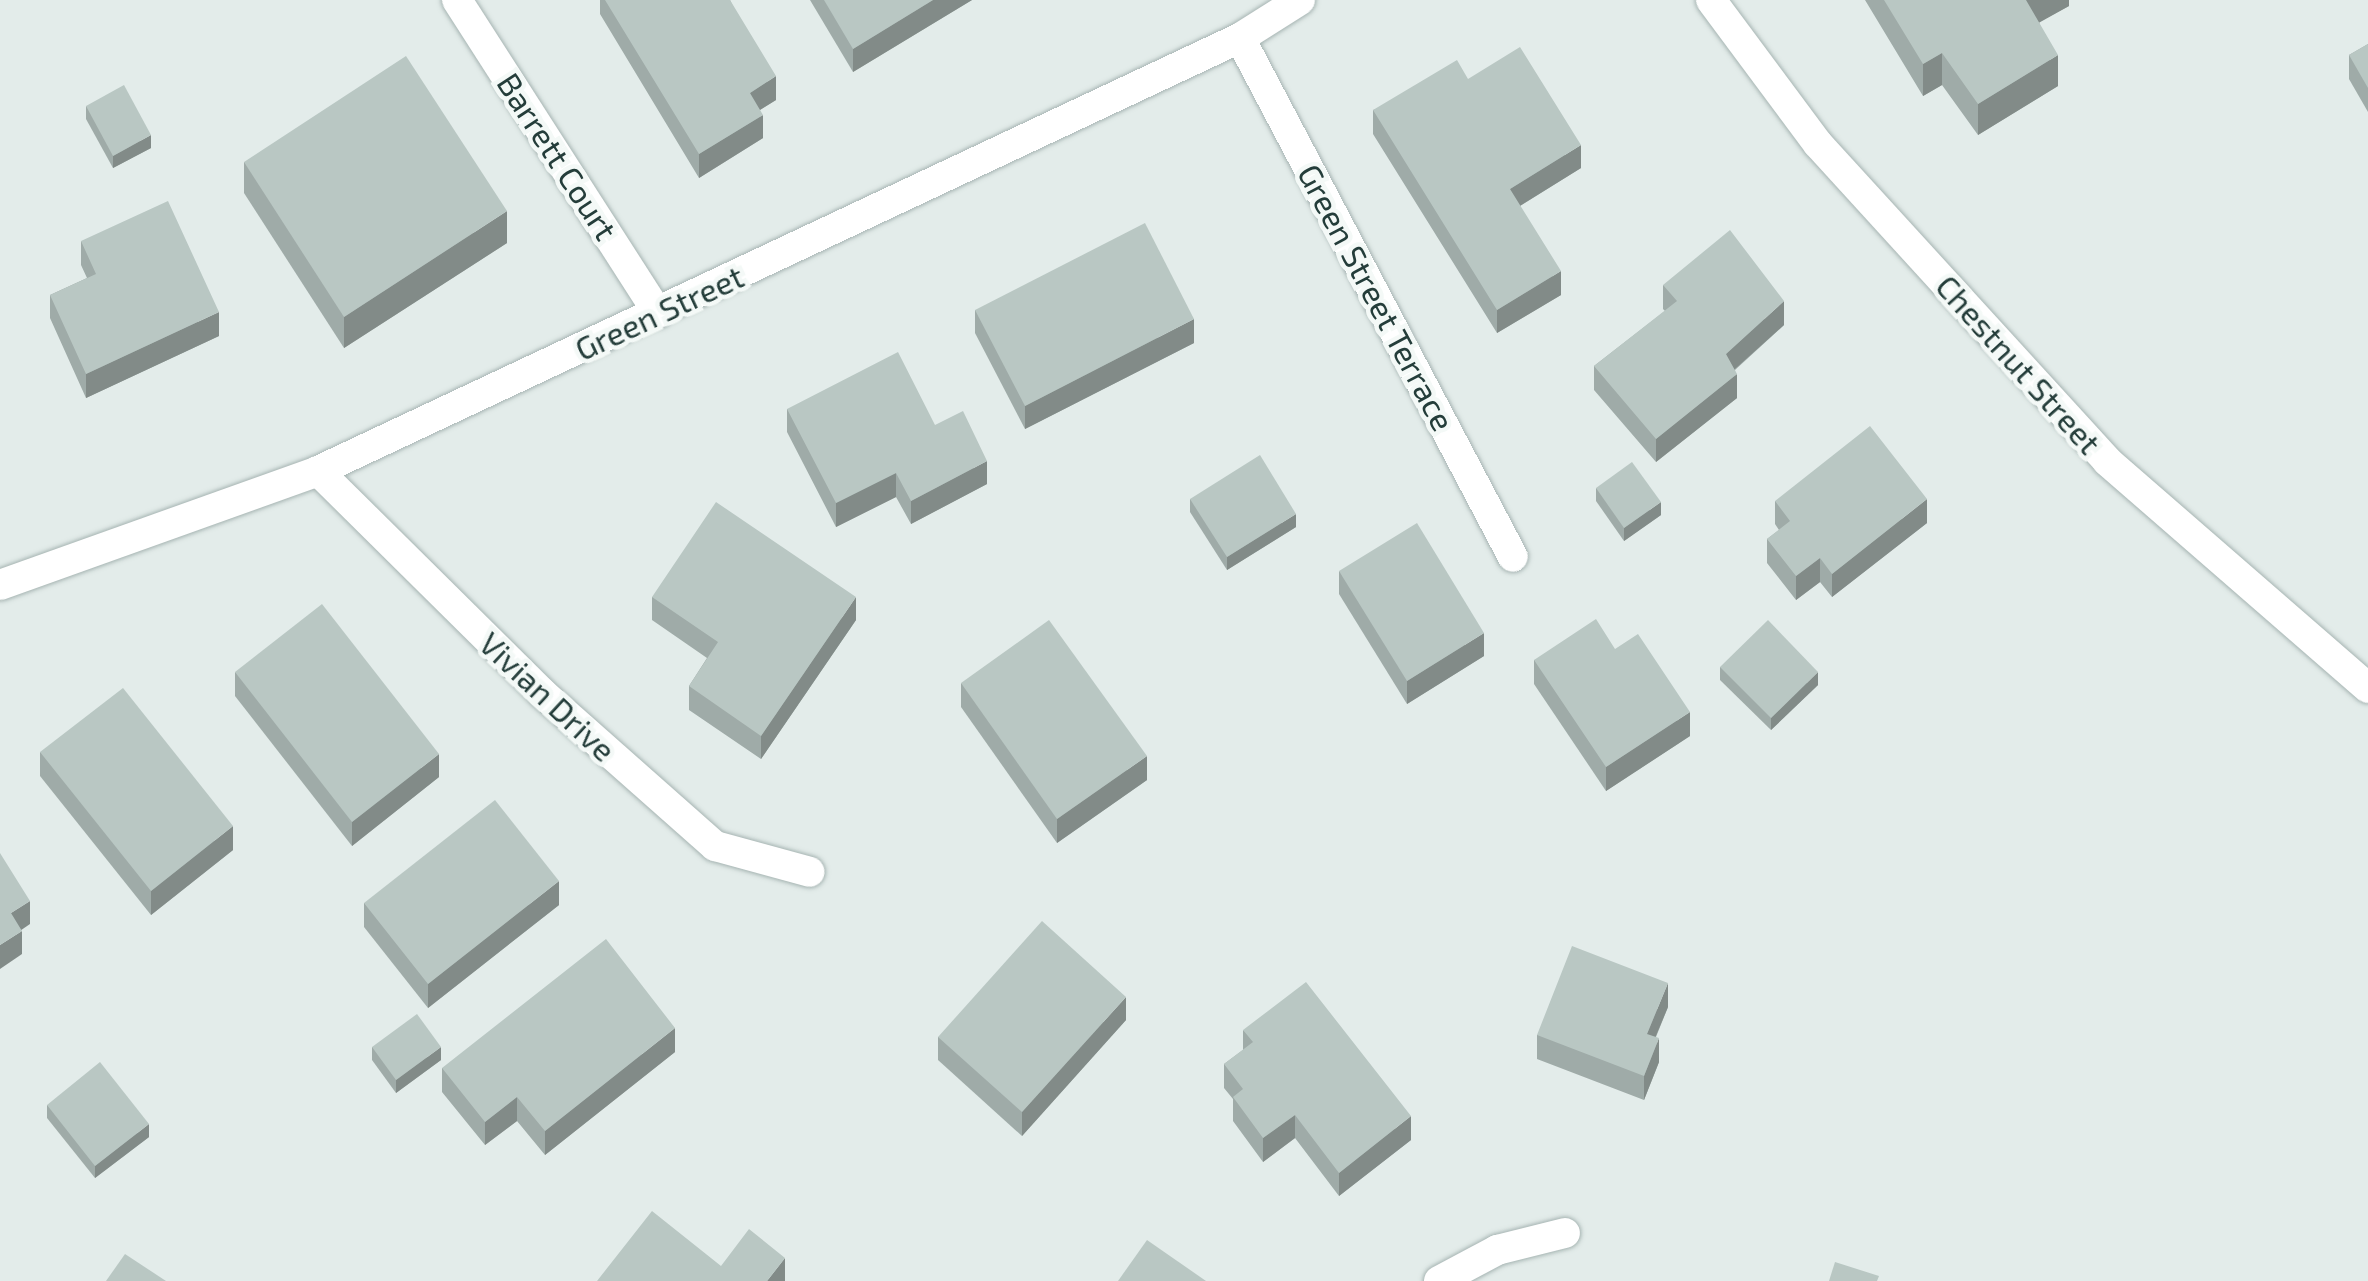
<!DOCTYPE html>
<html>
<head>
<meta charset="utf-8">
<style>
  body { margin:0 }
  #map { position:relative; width:2368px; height:1281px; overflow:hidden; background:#e3ecea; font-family:"Exo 2",sans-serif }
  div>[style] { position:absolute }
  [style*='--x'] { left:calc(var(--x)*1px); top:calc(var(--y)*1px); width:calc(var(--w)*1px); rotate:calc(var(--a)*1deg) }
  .roads { filter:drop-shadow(0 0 2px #a6b4b2) drop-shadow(0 0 2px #a6b4b2) }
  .street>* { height:30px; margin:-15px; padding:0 15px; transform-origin:15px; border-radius:15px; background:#fff }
  .secondary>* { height:30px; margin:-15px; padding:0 15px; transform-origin:15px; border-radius:15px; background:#fff }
  .wall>* { inset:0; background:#9faba8 }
  .shaded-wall>* { inset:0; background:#828b88 }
  .building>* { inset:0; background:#b9c7c3 }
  span { translate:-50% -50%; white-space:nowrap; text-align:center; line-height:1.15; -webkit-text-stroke:9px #f4f9f7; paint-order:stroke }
  .street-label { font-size:32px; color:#243d3a }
</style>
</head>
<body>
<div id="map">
  <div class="roads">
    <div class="street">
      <i style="--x:457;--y:0;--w:372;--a:57.3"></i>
      <i style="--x:1711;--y:0;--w:179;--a:53.4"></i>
      <i style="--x:1818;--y:144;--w:429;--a:47.6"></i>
      <i style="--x:2107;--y:461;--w:346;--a:41"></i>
      <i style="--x:1240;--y:38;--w:586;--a:62.26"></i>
      <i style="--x:318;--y:471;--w:315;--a:44.7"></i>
      <i style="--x:542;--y:693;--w:231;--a:41.5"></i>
      <i style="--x:715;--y:846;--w:98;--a:15.3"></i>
      <i style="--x:1439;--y:1281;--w:66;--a:-28.1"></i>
      <i style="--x:1497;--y:1250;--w:70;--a:-14"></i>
    </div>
    <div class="secondary">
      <i style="--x:0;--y:585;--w:338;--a:-19.7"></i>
      <i style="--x:318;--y:471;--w:1019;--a:-25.16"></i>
      <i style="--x:1240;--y:38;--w:71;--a:-32.3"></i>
    </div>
  </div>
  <div class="wall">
    <i style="clip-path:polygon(600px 0,730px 0,776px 100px,760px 110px,763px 138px,699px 178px,600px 14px)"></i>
    <i style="clip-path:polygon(810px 0,972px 0,853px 72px)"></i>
    <i style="clip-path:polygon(1865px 0,2069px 0,2069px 6px,2039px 22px,2058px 86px,1978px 135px,1942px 85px,1923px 96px)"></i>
    <i style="clip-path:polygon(2368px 44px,2368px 112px,2349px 79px,2349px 55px)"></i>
    <i style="clip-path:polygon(1468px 79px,1581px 168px,1520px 206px,1561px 295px,1497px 333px,1373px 134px,1373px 110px)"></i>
    <i style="clip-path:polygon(86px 106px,151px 148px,113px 168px,86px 119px)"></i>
    <i style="clip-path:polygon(244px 162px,507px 243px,344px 348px,244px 193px)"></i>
    <i style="clip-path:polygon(81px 241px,219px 336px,86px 398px,50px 318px,50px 295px,87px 278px,81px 265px)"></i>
    <i style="clip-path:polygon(1663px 285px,1784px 325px,1735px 370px,1737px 398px,1656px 462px,1594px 390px,1594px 366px,1665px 311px,1663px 309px)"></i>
    <i style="clip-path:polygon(975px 310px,1194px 343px,1025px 429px,975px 333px)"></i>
    <i style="clip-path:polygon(787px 409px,935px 425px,987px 484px,911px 524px,896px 497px,836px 527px,787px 432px)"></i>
    <i style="clip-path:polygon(1596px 488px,1661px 515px,1624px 541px,1596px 501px)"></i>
    <i style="clip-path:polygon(1190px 499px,1296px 527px,1227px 570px,1190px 512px)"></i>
    <i style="clip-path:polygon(1775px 501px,1927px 523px,1832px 597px,1820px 582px,1796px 600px,1767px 563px,1767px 539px,1779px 530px,1775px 524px)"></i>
    <i style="clip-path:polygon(1339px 571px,1484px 656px,1407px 704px,1339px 594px)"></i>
    <i style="clip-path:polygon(652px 597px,856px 620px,761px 759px,689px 710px,689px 686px,707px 658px,652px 620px)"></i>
    <i style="clip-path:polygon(1615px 649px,1690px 736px,1606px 791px,1534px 684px,1534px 660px)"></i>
    <i style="clip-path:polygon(1720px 667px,1818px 685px,1771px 730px,1720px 680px)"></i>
    <i style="clip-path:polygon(235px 672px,439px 777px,352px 846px,235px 696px)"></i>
    <i style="clip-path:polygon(961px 683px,1147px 780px,1057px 843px,961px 707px)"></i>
    <i style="clip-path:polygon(40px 752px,233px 850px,151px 915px,40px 776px)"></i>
    <i style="clip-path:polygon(364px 903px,559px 905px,428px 1008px,364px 927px)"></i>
    <i style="clip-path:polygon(1668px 1007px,1656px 1037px,1659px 1062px,1644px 1100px,1537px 1059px,1537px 1035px)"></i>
    <i style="clip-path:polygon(1126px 1020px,1022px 1136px,938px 1060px,938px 1037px)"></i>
    <i style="clip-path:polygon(1243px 1030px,1411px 1140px,1339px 1196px,1295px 1138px,1263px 1162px,1233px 1121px,1233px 1099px,1224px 1088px,1224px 1064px,1243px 1050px)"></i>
    <i style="clip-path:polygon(372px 1047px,441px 1060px,396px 1093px,372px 1060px)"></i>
    <i style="clip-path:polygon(675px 1052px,545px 1155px,517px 1121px,485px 1145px,442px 1092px,442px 1068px)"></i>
    <i style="clip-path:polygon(47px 1105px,149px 1137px,95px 1178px,47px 1118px)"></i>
  </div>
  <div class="shaded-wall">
    <i style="clip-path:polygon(933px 0,972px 0,853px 72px,853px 49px)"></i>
    <i style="clip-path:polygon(2026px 0,2069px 0,2069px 6px,2026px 30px)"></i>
    <i style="clip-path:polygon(1942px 53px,1942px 85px,1923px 96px,1923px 64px)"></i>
    <i style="clip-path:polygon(2058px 55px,2058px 86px,1978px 135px,1978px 104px)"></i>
    <i style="clip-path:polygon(776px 76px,776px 100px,750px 116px,750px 93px)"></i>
    <i style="clip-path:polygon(763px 115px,763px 138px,699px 178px,699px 154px)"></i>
    <i style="clip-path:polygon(151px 135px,151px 148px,113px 168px,113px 156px)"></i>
    <i style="clip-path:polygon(1581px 145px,1581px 168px,1510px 212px,1510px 189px)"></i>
    <i style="clip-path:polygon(507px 211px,507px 243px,344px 348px,344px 317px)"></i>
    <i style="clip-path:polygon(1561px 271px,1561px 295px,1497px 333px,1497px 310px)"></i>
    <i style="clip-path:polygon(1784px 301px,1784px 325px,1726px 377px,1726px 354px)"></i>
    <i style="clip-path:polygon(219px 312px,219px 336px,86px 398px,86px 374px)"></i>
    <i style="clip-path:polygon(1194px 319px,1194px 343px,1025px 429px,1025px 406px)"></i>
    <i style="clip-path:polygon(1737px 374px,1737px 398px,1656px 462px,1656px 439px)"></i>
    <i style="clip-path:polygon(987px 461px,987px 484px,911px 524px,911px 501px)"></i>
    <i style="clip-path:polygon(896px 473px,896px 497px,836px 527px,836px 503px)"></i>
    <i style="clip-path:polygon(1927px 499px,1927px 523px,1832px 597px,1832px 574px)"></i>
    <i style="clip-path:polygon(1661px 502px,1661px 515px,1624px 541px,1624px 528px)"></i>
    <i style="clip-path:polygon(1296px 514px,1296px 527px,1227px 570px,1227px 557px)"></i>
    <i style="clip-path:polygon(1820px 558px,1820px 582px,1796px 600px,1796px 576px)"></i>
    <i style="clip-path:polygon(856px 597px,856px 620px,761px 759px,761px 736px)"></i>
    <i style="clip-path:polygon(1484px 633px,1484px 656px,1407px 704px,1407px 681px)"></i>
    <i style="clip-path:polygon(1818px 672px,1818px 685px,1771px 730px,1771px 718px)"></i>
    <i style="clip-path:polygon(1690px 712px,1690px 736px,1606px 791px,1606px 767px)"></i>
    <i style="clip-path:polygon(439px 754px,439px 777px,352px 846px,352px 822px)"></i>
    <i style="clip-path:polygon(1147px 756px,1147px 780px,1057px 843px,1057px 819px)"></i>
    <i style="clip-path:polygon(233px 826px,233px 850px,151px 915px,151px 891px)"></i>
    <i style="clip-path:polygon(559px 881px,559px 905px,428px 1008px,428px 984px)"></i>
    <i style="clip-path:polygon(30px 901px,30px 924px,11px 937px,11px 913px)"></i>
    <i style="clip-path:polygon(22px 931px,22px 954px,0 969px,0 945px)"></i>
    <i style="clip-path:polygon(1668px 983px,1668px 1007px,1647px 1057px,1647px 1034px)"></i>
    <i style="clip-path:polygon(1126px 997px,1126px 1020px,1022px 1136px,1022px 1112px)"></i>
    <i style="clip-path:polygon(675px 1028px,675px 1052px,545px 1155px,545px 1131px)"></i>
    <i style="clip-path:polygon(1659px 1038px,1659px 1062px,1644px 1100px,1644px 1076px)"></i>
    <i style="clip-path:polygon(441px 1047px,441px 1060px,396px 1093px,396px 1080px)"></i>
    <i style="clip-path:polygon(517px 1097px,517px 1121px,485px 1145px,485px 1122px)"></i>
    <i style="clip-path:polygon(1295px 1115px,1295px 1138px,1263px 1162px,1263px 1138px)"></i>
    <i style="clip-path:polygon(1411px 1116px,1411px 1140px,1339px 1196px,1339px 1173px)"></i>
    <i style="clip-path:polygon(149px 1124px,149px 1137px,95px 1178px,95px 1166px)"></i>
    <i style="clip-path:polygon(785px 1258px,785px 1281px,767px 1281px)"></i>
  </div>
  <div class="building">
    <i style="clip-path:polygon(605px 0,730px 0,776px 76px,750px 93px,763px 115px,699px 154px)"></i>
    <i style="clip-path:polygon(824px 0,933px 0,853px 49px)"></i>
    <i style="clip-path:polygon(1884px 0,2026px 0,2058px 55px,1978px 104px,1942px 53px,1923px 64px)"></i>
    <i style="clip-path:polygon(2368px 44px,2368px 88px,2349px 55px)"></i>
    <i style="clip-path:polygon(1520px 47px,1581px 145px,1510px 189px,1561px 271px,1497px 310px,1373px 110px,1457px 60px,1468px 79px)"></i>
    <i style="clip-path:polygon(406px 56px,507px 211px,344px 317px,244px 162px)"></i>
    <i style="clip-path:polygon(124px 85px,151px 135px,113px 156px,86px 106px)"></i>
    <i style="clip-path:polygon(168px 201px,219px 312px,86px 374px,50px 295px,96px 274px,81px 241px)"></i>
    <i style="clip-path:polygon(1145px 223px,1194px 319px,1025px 406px,975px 310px)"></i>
    <i style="clip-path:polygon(1730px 230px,1784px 301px,1726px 354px,1737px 374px,1656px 439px,1594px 366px,1677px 301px,1663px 285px)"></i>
    <i style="clip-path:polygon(898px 352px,935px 425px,963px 411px,987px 461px,911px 501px,896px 473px,836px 503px,787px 409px)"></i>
    <i style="clip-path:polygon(1870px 426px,1927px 499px,1832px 574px,1820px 558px,1796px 576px,1767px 539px,1790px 521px,1775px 501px)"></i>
    <i style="clip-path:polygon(1260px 455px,1296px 514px,1227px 557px,1190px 499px)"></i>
    <i style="clip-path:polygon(1632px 462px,1661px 502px,1624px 528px,1596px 488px)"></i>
    <i style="clip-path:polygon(716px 502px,856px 597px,761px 736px,689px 686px,718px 642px,652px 597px)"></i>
    <i style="clip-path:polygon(1417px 523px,1484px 633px,1407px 681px,1339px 571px)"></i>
    <i style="clip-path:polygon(322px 604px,439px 754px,352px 822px,235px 672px)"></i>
    <i style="clip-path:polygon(1596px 619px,1615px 649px,1638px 634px,1690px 712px,1606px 767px,1534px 660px)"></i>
    <i style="clip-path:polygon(1049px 620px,1147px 756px,1057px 819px,961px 683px)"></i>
    <i style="clip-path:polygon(1768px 620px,1818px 672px,1771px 718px,1720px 667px)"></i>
    <i style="clip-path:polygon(123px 688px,233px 826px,151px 891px,40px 752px)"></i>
    <i style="clip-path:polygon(495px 800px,559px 881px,428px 984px,364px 903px)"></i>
    <i style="clip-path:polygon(0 853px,30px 901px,11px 913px,22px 931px,0 945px)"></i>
    <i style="clip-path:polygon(1042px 921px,1126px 997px,1022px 1112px,938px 1037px)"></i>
    <i style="clip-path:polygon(606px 939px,675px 1028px,545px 1131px,517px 1097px,485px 1122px,442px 1068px)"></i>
    <i style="clip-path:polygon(1572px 946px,1668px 983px,1647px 1034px,1659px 1038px,1644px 1076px,1537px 1035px)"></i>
    <i style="clip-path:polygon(1306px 982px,1411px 1116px,1339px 1173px,1295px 1115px,1263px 1138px,1233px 1097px,1243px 1089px,1224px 1064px,1253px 1042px,1243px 1030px)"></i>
    <i style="clip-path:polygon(417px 1014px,441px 1047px,396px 1080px,372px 1047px)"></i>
    <i style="clip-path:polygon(100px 1062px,149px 1124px,95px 1166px,47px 1105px)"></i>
    <i style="clip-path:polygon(652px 1211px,721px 1266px,749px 1229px,785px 1258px,767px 1281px,597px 1281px)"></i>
    <i style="clip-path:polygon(1147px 1240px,1206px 1281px,1118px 1281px)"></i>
    <i style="clip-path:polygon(125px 1254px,166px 1281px,106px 1281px)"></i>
    <i style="clip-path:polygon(1835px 1262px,1879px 1276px,1877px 1281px,1829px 1281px)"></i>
  </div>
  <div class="street-label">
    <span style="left:558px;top:156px;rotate:57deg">Barrett Court</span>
    <span style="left:1377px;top:297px;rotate:62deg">Green Street Terrace</span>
    <span style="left:659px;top:312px;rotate:-25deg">Green Street</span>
    <span style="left:2019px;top:364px;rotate:48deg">Chestnut Street</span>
    <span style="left:548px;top:696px;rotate:43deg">Vivian Drive</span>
  </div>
</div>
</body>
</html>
